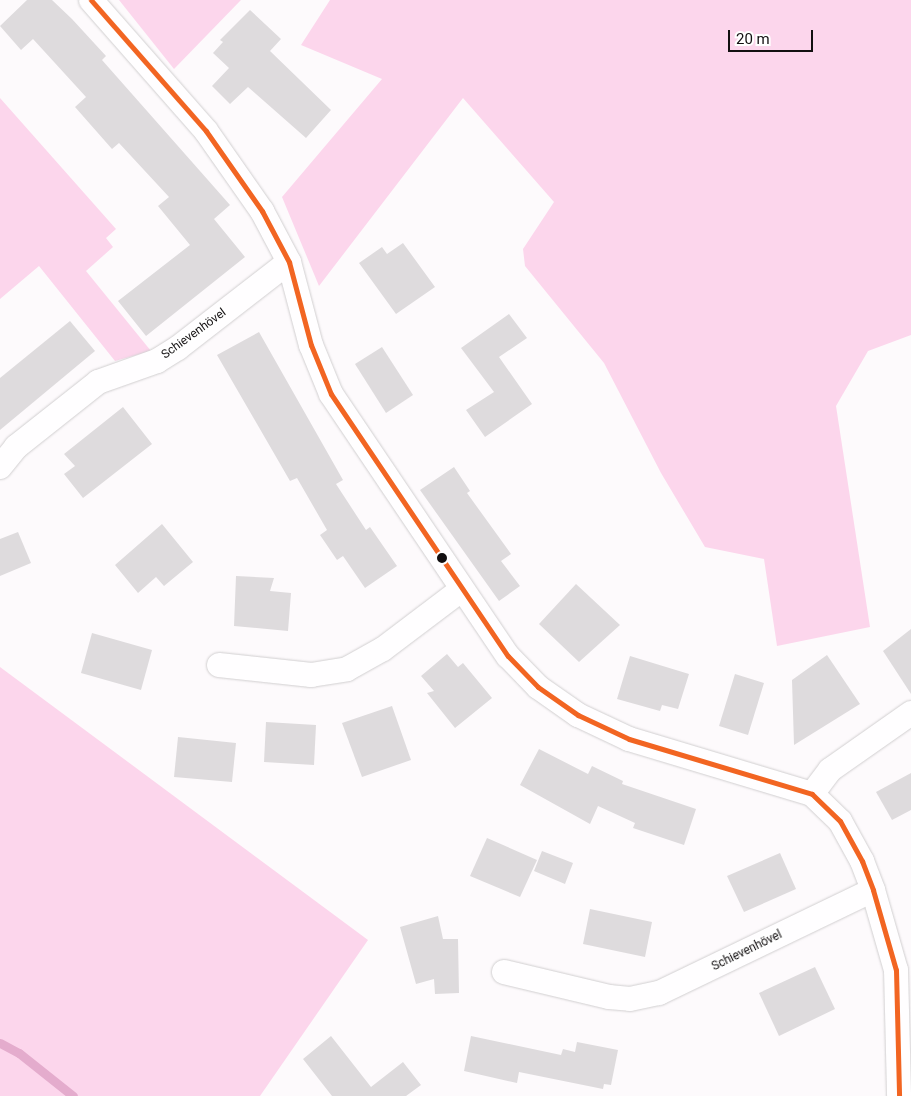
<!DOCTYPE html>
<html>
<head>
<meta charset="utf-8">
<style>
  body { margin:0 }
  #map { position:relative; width:911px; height:1096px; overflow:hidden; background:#fdfafc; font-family:Roboto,sans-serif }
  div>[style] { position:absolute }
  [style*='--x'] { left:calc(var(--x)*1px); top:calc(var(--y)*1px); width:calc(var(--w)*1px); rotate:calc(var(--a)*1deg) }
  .green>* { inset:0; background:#fcd6ec }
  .stream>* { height:9px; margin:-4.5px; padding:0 4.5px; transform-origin:4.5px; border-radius:4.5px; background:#e4accd }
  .building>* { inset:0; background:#dedbdd }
  .roads { filter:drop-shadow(0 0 1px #d1cfd0) drop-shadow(0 0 1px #d1cfd0) }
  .minor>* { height:24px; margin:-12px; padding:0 12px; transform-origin:12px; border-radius:12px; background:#fffeff }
  .bus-1>* { height:5px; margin:-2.5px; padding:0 2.5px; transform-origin:2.5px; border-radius:2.5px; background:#f26522 }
  .dots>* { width:14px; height:14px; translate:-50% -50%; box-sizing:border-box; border:2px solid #fff; border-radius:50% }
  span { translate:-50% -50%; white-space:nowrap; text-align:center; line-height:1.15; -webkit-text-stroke:4.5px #fff; paint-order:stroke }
  .street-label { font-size:12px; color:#120f10 }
  .scale { position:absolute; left:728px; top:30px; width:85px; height:22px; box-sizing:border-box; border:2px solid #120f10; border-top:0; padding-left:6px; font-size:15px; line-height:18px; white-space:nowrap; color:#120f10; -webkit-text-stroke:4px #fff; paint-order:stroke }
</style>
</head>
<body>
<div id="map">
  <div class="green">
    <i style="clip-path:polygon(119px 0,241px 0,174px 69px)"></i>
    <i style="clip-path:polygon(330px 0,911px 0,911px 335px,868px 351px,836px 406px,870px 627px,777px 646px,764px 559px,705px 547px,661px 473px,604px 363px,525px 266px,523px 249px,554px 202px,463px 98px,319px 286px,282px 197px,382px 79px,301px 45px)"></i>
    <i style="clip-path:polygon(0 98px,116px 229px,106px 238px,113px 247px,86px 271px,151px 351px,115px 361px,39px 266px,0 299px)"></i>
    <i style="clip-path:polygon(0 667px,368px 940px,260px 1096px,0 1096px)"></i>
  </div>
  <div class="stream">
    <i style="--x:0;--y:1043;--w:21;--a:28"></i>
    <i style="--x:19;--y:1053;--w:69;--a:38.5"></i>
  </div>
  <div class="building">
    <i style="clip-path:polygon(27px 0,52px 0,72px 19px,106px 56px,102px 60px,230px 205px,214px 219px,245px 257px,146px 336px,118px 301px,190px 245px,158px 206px,169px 197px,119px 143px,112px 149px,75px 107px,86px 97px,33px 39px,21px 50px,0 26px)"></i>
    <i style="clip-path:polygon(250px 10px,281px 39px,270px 51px,331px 110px,306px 138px,248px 87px,230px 104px,212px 86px,229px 68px,213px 53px,223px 42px,220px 40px)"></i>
    <i style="clip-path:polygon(403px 243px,435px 287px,396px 314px,359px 263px,382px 247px,387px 254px)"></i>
    <i style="clip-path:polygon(509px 314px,527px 338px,499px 357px,532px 404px,485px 437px,466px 410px,494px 392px,461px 348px)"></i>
    <i style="clip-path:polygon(70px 321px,95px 351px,0 430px,0 378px)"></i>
    <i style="clip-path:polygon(259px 332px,343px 480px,336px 484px,366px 530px,370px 527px,397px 566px,365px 588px,343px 556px,337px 560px,320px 535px,327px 530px,297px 478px,290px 481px,217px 355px)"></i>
    <i style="clip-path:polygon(382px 347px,413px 395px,386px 413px,355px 364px)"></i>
    <i style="clip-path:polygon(123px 407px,152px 444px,83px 498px,64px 474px,75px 466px,64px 454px)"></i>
    <i style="clip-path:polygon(454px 467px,470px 491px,467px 493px,511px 554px,501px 561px,520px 586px,499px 601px,420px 490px)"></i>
    <i style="clip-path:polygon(162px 524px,193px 562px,164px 586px,156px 577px,138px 593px,115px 565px)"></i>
    <i style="clip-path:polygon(18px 532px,31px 563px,0 576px,0 539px)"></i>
    <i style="clip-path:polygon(236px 576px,274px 578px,270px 591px,291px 593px,288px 631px,234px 626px)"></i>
    <i style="clip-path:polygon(576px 584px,620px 625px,579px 662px,539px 624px)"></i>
    <i style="clip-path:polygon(911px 629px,911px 694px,883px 651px)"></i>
    <i style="clip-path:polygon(92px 633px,152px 650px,141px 690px,81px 673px)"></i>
    <i style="clip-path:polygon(447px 654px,458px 667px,463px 663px,492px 698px,455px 728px,427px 693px,434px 691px,421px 676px)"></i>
    <i style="clip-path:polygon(827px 655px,860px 704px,794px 745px,792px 680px)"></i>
    <i style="clip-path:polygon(630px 656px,689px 674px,678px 709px,662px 705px,660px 711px,617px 699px)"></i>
    <i style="clip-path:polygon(735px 674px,764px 683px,748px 735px,719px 726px)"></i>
    <i style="clip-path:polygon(392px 706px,411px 760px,362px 777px,342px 723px)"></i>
    <i style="clip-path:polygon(266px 722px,316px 725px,314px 765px,264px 762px)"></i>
    <i style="clip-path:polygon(178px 737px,236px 743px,232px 782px,174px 777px)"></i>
    <i style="clip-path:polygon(539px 749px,588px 774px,592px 766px,623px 781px,622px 784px,696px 809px,684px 845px,633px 828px,635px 823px,598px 806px,590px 824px,520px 785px)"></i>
    <i style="clip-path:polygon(911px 773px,911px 810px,892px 820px,876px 792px)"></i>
    <i style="clip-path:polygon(487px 838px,537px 860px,520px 897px,470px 876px)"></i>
    <i style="clip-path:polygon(542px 851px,573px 863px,565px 884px,534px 871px)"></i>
    <i style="clip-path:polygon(780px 853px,796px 889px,744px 912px,727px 876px)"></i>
    <i style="clip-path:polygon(590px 909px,652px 922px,645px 957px,583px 944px)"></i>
    <i style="clip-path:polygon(438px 916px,443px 939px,458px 939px,459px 993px,435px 994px,434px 979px,416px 984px,400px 927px)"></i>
    <i style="clip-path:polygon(815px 967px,835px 1009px,779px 1036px,759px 993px)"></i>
    <i style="clip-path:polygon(331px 1036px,371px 1087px,403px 1062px,421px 1085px,406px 1096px,332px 1096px,303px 1059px)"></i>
    <i style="clip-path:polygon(471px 1036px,561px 1055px,563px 1049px,575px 1052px,577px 1042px,618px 1050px,611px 1085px,604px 1084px,603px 1089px,519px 1072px,517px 1083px,464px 1071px)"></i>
  </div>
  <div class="roads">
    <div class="minor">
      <i style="--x:91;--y:0;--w:174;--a:48.7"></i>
      <i style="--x:206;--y:131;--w:98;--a:55"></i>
      <i style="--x:262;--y:211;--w:58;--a:62.1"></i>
      <i style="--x:289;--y:262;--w:86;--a:75.2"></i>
      <i style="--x:311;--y:345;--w:53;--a:67.8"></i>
      <i style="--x:331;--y:394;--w:316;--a:56"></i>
      <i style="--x:508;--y:656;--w:43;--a:45.9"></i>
      <i style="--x:538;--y:687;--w:49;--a:35"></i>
      <i style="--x:578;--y:715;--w:56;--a:25.2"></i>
      <i style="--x:629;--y:739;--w:191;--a:16.7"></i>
      <i style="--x:812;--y:794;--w:39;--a:44"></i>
      <i style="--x:840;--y:821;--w:46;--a:61.2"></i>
      <i style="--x:862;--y:861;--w:31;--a:69"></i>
      <i style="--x:873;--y:890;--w:83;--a:74"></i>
      <i style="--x:896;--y:970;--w:126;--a:88.6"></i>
      <i style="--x:0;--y:467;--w:26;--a:-51"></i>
      <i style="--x:16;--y:447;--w:105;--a:-38.4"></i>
      <i style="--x:98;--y:382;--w:63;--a:-19.6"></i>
      <i style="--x:157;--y:361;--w:25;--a:-32"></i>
      <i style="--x:178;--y:348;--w:140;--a:-37.8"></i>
      <i style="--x:219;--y:665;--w:93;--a:6.2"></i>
      <i style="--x:311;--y:675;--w:36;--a:-9"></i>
      <i style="--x:347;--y:669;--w:41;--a:-29.1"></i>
      <i style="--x:383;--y:649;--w:98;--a:-37.1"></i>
      <i style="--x:812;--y:794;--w:30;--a:-53"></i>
      <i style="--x:830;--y:770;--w:99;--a:-35.1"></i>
      <i style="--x:504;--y:972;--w:108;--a:13.4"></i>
      <i style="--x:609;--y:997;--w:21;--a:5"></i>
      <i style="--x:630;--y:999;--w:30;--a:-12"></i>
      <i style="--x:659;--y:993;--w:237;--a:-25.7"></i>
    </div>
  </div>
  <div class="bus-1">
    <i style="--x:91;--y:0;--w:174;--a:48.7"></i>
    <i style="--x:206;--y:131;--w:98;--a:55"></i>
    <i style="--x:262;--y:211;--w:58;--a:62.1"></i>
    <i style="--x:289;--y:262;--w:86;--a:75.2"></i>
    <i style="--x:311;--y:345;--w:53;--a:67.8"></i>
    <i style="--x:331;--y:394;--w:316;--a:56"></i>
    <i style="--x:508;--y:656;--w:43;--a:45.9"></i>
    <i style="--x:538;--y:687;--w:49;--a:35"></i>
    <i style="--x:578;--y:715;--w:56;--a:25.2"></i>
    <i style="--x:629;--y:739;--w:191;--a:16.7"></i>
    <i style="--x:812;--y:794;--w:39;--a:44"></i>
    <i style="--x:840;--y:821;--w:46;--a:61.2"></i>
    <i style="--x:862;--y:861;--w:31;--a:69"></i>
    <i style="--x:873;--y:890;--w:83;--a:74"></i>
    <i style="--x:896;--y:970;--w:126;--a:88.6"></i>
  </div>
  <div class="dots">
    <i style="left:442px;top:558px;background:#120f10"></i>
  </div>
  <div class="street-label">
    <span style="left:194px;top:334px;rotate:-36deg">Schievenhövel</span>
    <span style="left:747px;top:951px;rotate:-26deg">Schievenhövel</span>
  </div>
  <div class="scale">20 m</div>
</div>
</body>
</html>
